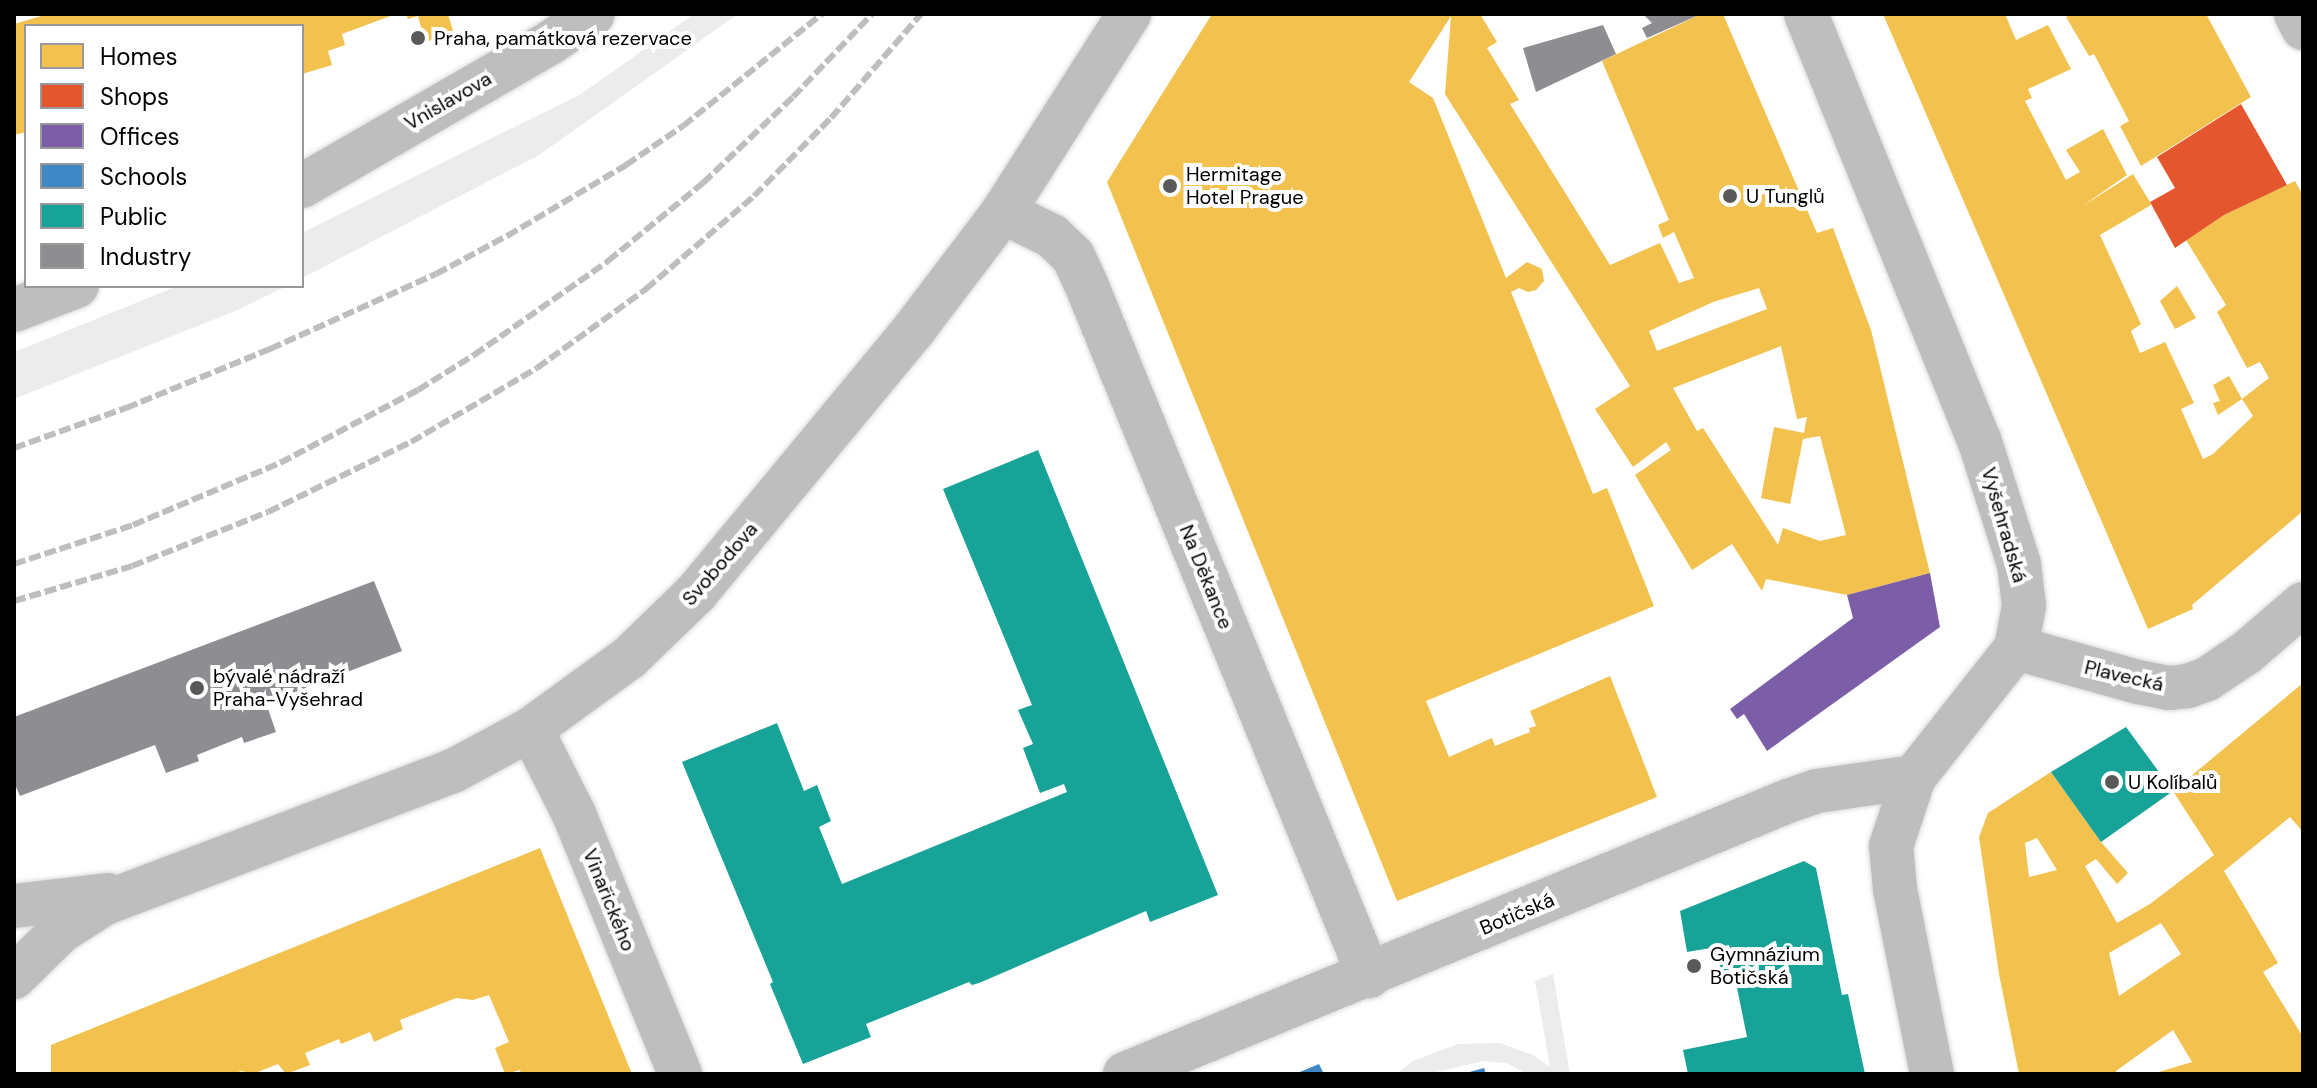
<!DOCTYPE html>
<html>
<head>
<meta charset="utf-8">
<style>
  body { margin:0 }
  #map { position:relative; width:2317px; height:1088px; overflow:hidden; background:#fff; font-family:"DM Sans",sans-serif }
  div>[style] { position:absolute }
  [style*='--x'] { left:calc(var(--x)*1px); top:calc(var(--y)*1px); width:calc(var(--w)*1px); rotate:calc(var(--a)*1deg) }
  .green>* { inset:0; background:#ececec }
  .homes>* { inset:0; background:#f2c14e }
  .shops>* { inset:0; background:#e4572e }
  .offices>* { inset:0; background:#7b5ea7 }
  .schools>* { inset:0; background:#3f88c5 }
  .public>* { inset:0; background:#17a398 }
  .industry>* { inset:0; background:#8d8d92 }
  .roads { filter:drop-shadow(0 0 2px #dbdbdb) drop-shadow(0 0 2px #dbdbdb) }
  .minor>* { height:44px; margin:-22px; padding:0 22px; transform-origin:22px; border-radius:22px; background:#bebebe }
  .major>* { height:44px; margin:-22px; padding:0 22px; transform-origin:22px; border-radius:22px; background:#bebebe }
  .tram>* { height:2px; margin:-1px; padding:0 1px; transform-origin:1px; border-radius:1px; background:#bebebe }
  .rail>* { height:6px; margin-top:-3px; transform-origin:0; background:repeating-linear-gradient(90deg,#bebebe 0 12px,transparent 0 16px) }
  .dots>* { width:22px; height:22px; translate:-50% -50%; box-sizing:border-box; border:4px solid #fff; border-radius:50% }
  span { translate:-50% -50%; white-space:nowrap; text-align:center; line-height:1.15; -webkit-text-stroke:8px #fff; paint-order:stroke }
  .poi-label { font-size:20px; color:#000 }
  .left { translate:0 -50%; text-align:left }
  .street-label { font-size:20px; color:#000 }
  .frame { position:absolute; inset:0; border:16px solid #000; pointer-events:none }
  .legend { position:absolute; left:24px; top:24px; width:280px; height:264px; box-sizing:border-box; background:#fff; border:2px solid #999; margin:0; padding:10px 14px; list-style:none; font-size:24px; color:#000 }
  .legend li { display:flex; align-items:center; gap:16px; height:40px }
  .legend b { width:40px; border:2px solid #999 }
</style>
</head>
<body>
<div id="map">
  <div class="green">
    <i style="clip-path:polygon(694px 14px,738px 14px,539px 155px,302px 278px,302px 233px,581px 94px)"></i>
    <i style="clip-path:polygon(178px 286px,287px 286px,235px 311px,14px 399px,14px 352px)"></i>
    <i style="clip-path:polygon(1553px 974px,1570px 1074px,1527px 1074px,1506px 1063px,1484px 1061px,1427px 1074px,1397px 1074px,1413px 1061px,1458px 1044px,1499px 1043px,1533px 1055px,1550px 1067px,1535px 981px)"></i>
  </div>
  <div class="homes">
    <i style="clip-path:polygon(48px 14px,393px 14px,393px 15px,342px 34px,345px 45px,328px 51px,332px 65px,302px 74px,302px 26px,26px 26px,26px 132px,14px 135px,14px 24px)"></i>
    <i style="clip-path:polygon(406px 14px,448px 14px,454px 34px,425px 42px,418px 16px,408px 19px)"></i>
    <i style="clip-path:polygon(evenodd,1212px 14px,1480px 14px,1497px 42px,1487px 48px,1519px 100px,1510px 104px,1610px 265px,1660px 243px,1679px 283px,1694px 278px,1674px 232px,1663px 238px,1658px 225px,1669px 220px,1602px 61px,1701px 14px,1723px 14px,1817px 233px,1833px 228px,1871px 330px,1930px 573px,1847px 595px,1766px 579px,1762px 591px,1732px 544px,1692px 570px,1635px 475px,1671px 450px,1666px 442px,1633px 467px,1595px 409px,1630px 386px,1445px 94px,1451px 16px,1409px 82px,1433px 98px,1506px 278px,1527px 262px,1542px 269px,1544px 281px,1536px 290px,1528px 292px,1519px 288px,1511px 292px,1593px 494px,1607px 488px,1654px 606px,1426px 701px,1449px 757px,1492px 738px,1495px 746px,1530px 732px,1529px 728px,1536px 726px,1530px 711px,1610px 676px,1657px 797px,1397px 901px,1107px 182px,1212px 14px,1759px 288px,1767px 309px,1657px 351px,1649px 331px,1713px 302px,1759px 288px,1212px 14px,1781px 346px,1797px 419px,1807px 417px,1804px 433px,1774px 427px,1761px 498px,1790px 504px,1803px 439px,1820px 436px,1846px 535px,1820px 541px,1783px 528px,1778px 545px,1703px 428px,1697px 431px,1673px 388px,1781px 346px)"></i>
    <i style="clip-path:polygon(1883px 14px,2005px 14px,2016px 40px,2048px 25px,2071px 69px,2028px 89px,2032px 98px,2025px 101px,2066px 180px,2080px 172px,2066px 150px,2103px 129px,2127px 175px,2081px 207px,2133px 174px,2150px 202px,2151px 205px,2100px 235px,2141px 324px,2131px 331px,2140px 353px,2165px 342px,2194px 403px,2181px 409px,2203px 459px,2213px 454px,2253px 416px,2242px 399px,2269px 378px,2260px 362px,2247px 368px,2217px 312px,2226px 305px,2186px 240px,2224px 215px,2295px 181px,2303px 195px,2303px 511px,2192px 605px,2193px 609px,2148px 629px)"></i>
    <i style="clip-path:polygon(2073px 14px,2206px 14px,2251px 97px,2141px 166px,2120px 126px,2129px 121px,2094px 54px,2089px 56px,2066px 17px)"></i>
    <i style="clip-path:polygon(2177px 286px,2196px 318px,2175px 329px,2160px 301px)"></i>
    <i style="clip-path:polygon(2229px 376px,2242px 399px,2218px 415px,2213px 403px,2220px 401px,2213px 385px)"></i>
    <i style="clip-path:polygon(evenodd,2303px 683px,2303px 832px,2290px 817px,2224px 871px,2278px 963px,2263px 972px,2303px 1037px,2303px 1074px,2152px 1074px,2192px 1062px,2173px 1030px,2116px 1071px,2117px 1074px,2019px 1074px,1999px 974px,1979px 837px,1988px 813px,2051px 772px,2101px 842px,2128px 873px,2117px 884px,2096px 859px,2085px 866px,2117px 923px,2150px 904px,2214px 855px,2173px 791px,2303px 683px,2037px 838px,2057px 870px,2029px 877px,2025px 843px,2037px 838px,2303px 683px,2161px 923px,2181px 954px,2119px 996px,2109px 953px,2161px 923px)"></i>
    <i style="clip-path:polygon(540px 848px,632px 1074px,521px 1074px,520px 1070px,505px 1074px,495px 1048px,509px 1042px,489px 995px,473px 1000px,456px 998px,400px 1020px,403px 1029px,374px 1042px,370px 1032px,341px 1044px,339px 1039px,305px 1053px,310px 1065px,286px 1074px,278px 1064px,253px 1074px,241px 1071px,233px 1074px,51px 1074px,51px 1045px)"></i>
  </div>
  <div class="shops">
    <i style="clip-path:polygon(2241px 104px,2287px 185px,2224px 215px,2175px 248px,2150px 202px,2175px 188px,2157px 157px)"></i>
  </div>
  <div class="offices">
    <i style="clip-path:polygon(1930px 573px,1940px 627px,1767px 751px,1744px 714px,1737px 719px,1730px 709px,1853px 618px,1847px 595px)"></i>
  </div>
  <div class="schools">
    <i style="clip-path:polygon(1319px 1064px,1324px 1074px,1295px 1074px)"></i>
    <i style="clip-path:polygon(1484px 1068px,1486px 1074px,1466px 1074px,1466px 1073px)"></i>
  </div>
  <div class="public">
    <i style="clip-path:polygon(1038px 450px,1218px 895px,1150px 922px,1146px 911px,979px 983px,972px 985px,969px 982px,866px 1024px,871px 1037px,803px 1064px,770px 984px,773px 982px,682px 762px,777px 723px,804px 791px,817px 785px,831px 821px,819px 827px,842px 884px,1067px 792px,1064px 784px,1040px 793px,1023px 748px,1033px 744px,1018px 710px,1032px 705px,943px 489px)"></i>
    <i style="clip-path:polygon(2126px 727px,2173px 791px,2101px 842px,2051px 772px)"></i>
    <i style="clip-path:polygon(1804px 861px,1816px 868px,1842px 995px,1848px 994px,1865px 1074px,1688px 1074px,1683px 1050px,1747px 1037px,1733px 968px,1721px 972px,1719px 962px,1717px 953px,1730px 951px,1729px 945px,1687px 952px,1680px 911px)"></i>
  </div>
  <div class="industry">
    <i style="clip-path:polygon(1643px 14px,1701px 14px,1647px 38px,1642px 28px,1652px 23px)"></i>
    <i style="clip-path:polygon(1603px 25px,1616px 54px,1536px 92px,1523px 48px)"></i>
    <i style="clip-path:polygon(374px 581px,402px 651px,266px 703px,276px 732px,244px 743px,242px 737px,197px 755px,199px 761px,166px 773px,155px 745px,20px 796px,14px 782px,14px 717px)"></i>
  </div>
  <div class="roads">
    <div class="minor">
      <i style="--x:1806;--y:14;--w:459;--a:67.9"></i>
      <i style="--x:1979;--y:439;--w:131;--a:72.3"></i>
      <i style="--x:2019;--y:564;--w:42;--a:83.2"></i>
      <i style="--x:2024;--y:606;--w:43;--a:100.8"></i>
      <i style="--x:2016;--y:648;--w:164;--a:128.3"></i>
      <i style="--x:1914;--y:777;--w:73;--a:108.4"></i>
      <i style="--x:1891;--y:846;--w:43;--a:84.7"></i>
      <i style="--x:1895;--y:889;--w:189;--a:78.7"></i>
      <i style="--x:2296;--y:14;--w:16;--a:63"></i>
      <i style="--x:302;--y:186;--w:288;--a:-30"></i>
      <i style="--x:551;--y:42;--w:50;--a:-33.7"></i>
      <i style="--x:1003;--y:212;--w:55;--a:26.1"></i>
      <i style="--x:1052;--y:236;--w:29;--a:44"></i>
      <i style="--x:1073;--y:256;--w:31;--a:65"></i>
      <i style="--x:1086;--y:284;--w:748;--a:67.76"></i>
      <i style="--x:14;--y:310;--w:67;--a:-20.9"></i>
      <i style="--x:2016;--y:648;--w:127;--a:15.6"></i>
      <i style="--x:2138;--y:682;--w:32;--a:11"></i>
      <i style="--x:2169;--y:688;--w:19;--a:-6"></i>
      <i style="--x:2188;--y:686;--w:20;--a:-20"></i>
      <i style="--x:2207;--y:679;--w:47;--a:-33.7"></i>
      <i style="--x:2246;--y:653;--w:75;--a:-40.7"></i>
      <i style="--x:531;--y:729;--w:95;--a:63.2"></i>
      <i style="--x:574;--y:814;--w:281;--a:67.8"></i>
      <i style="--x:1125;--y:1074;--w:717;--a:-22.38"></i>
      <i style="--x:1788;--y:801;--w:31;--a:-19"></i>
      <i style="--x:1817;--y:791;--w:98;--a:-8.2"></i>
    </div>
    <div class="major">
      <i style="--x:14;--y:906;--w:94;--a:-6.7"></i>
      <i style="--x:14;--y:977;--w:66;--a:-44.4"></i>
      <i style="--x:61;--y:931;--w:52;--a:-32.5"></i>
      <i style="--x:105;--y:903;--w:372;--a:-20.8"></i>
      <i style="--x:453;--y:771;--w:89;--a:-28.3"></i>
      <i style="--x:531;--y:729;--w:122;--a:-36"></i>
      <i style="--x:630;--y:657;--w:92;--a:-44.1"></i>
      <i style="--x:696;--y:593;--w:344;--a:-50.4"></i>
      <i style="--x:915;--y:328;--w:146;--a:-52.8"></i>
      <i style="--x:1003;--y:212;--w:235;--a:-57.5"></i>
    </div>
  </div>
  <div class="tram">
    <i style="--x:14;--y:956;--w:36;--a:-46"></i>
    <i style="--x:39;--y:930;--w:89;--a:-32.1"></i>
    <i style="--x:114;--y:883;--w:356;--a:-20.7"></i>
    <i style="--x:447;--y:757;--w:64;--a:-26.2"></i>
    <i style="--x:504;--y:729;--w:73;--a:-32.2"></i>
    <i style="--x:566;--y:690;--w:70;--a:-38.7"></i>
    <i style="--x:621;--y:646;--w:92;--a:-42.4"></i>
    <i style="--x:689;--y:584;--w:382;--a:-50.7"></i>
    <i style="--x:931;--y:288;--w:99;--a:-52.8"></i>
    <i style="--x:991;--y:209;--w:232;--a:-57.3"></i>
    <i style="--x:14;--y:1000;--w:74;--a:-45.5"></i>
    <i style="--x:66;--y:947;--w:72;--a:-31.9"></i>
    <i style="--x:127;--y:909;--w:301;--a:-20.6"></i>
    <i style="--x:409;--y:803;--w:83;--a:-24.1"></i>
    <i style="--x:485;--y:769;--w:108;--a:-31.3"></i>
    <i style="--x:577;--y:713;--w:76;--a:-37.5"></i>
    <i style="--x:637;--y:667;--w:130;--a:-44.4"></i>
    <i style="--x:730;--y:576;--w:370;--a:-51.1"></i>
    <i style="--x:962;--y:288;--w:88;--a:-52.9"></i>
    <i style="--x:1015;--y:218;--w:241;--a:-57.7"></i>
  </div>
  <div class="rail">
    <i style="--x:14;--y:448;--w:119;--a:-19.7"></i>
    <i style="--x:126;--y:408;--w:156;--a:-22.3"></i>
    <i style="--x:270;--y:349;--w:182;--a:-24.3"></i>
    <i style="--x:436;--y:274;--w:81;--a:-28.2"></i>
    <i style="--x:507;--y:236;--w:139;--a:-30.8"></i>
    <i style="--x:626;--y:165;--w:69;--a:-34.4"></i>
    <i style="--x:683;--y:126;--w:179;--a:-38.9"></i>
    <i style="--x:14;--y:564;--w:125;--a:-18.1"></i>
    <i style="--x:133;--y:525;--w:160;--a:-22.9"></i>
    <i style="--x:280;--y:463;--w:156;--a:-27.9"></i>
    <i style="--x:418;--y:390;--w:66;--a:-32"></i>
    <i style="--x:474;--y:355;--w:164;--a:-35"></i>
    <i style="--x:608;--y:261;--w:123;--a:-39.4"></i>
    <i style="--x:703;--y:183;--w:124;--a:-43.7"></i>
    <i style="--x:793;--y:97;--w:115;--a:-46.4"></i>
    <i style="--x:14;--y:601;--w:123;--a:-16.5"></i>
    <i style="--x:132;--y:566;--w:146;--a:-21.7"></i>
    <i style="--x:268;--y:512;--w:159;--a:-26.1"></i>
    <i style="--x:411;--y:442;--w:146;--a:-30.4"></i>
    <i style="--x:537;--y:368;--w:135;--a:-35.9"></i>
    <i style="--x:646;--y:289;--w:143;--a:-40.7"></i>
    <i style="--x:754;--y:196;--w:110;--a:-45.4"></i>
    <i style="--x:831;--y:118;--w:138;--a:-49.1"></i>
  </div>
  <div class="dots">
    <i style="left:418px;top:38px;background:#595959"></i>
    <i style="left:1170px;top:186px;background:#595959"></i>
    <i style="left:1730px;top:196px;background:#595959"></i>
    <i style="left:197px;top:688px;background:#595959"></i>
    <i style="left:2112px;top:782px;background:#595959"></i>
    <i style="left:1694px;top:966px;background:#595959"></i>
  </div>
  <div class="poi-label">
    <span class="left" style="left:434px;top:38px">Praha, památková rezervace</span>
    <span class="left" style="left:1186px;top:186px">Hermitage<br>Hotel Prague</span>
    <span class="left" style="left:1746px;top:196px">U Tunglů</span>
    <span class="left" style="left:213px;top:688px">bývalé nádraží<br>Praha-Vyšehrad</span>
    <span class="left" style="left:2128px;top:782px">U Kolíbalů</span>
    <span class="left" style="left:1710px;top:966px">Gymnázium<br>Botičská</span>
  </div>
  <div class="street-label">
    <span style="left:448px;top:101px;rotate:-30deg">Vnislavova</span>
    <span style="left:2004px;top:525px;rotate:74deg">Vyšehradská</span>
    <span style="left:720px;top:564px;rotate:-49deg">Svobodova</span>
    <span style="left:1206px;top:577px;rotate:68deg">Na Děkance</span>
    <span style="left:2124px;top:676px;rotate:13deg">Plavecká</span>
    <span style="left:609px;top:900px;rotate:68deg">Vinařického</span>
    <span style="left:1517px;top:914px;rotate:-23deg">Botičská</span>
  </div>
  <div class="frame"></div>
  <ul class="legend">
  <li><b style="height:22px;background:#f2c14e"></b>Homes</li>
  <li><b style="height:22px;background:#e4572e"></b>Shops</li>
  <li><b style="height:22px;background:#7b5ea7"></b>Offices</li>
  <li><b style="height:22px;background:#3f88c5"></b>Schools</li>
  <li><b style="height:22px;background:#17a398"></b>Public</li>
  <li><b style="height:22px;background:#8d8d92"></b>Industry</li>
  </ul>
</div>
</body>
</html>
